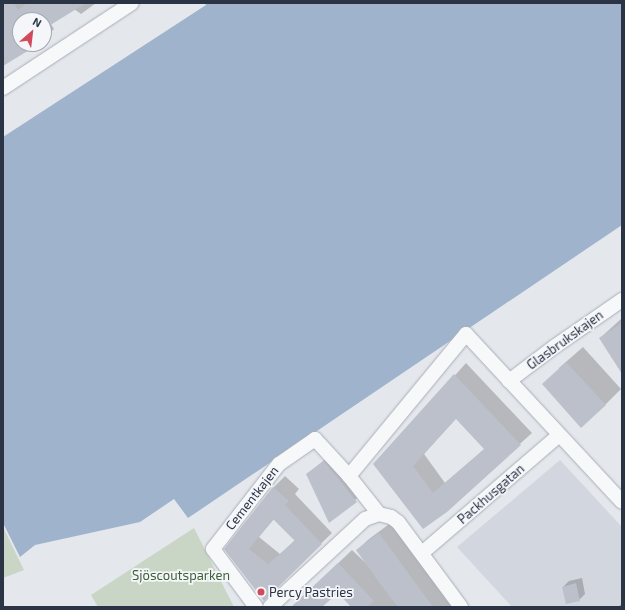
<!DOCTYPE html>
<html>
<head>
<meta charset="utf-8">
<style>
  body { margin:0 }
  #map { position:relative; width:625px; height:610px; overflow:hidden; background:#e4e7ec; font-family:"Exo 2",sans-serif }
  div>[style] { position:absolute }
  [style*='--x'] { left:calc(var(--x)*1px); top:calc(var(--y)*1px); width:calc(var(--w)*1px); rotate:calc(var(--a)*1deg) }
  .built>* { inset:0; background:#d2d6de }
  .green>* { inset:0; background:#c9d6c5 }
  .water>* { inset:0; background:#9fb4cc }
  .shadow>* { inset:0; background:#0003 }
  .building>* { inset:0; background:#bbc0ca }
  .roads { filter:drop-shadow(0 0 1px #a9aeb7) drop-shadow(0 0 1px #a9aeb7) }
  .street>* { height:14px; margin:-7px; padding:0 7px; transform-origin:7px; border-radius:7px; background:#f7f8fa }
  .dots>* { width:11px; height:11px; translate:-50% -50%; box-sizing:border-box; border:2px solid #f4f6f9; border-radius:50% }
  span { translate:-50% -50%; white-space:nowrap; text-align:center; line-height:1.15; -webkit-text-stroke:3.5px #f4f6f9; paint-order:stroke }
  .street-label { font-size:13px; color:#2b3445 }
  .park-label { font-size:13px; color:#3f6138 }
  .poi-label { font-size:13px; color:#2b3445 }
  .left { translate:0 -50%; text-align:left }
  .frame { position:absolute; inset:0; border:4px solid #2b3445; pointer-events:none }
  .north { position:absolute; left:12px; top:12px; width:40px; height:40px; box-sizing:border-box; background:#f4f6f9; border:1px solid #a4a8b1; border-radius:50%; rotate:28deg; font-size:11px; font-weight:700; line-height:16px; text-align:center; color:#2b3445 }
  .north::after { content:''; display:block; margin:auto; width:14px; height:18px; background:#d1495b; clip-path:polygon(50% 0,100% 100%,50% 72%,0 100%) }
</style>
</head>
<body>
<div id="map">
  <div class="built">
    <i style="clip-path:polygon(560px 460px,622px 527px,622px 607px,512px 607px,457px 547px)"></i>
  </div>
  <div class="green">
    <i style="clip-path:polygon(3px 527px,24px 570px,3px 578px)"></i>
    <i style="clip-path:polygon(194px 528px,234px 607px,98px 607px,91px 595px)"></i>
  </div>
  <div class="water">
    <i style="clip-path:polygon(205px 3px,622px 3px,622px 225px,188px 518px,174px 499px,140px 522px,35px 545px,20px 557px,3px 523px,3px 137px,206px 5px)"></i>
  </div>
  <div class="shadow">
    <i style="clip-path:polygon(3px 3px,96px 3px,81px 14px,74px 9px,51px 24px,54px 29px,44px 39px,44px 20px,20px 20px,20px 44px,37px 44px,3px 65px)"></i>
    <i style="clip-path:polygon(622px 318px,622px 372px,600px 338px)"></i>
    <i style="clip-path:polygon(583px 347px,621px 389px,605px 405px,559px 368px)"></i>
    <i style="clip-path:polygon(evenodd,466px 363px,532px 433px,446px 511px,375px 465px,466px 363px,456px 418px,485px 449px,445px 483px,424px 454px,456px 418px)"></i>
    <i style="clip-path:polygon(333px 453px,365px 492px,329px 521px,307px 474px)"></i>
    <i style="clip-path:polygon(evenodd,285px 476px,299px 489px,295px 494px,332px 533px,264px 599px,225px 549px,274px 487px,285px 476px,274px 519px,295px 540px,280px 554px,259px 537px,274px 519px)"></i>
    <i style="clip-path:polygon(392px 522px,452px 607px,352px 607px,338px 592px,321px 607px,292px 607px,352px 550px,370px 567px,357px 550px,369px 539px)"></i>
    <i style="clip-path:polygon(582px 578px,585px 594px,579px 600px,563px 587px,569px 581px)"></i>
    <i style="clip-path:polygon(622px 603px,622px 607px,618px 607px)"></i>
  </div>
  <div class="building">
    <i style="clip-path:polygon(3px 3px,14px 3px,18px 10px,27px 3px,86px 3px,44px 29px,44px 20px,20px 20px,20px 44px,39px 44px,3px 66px)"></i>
    <i style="clip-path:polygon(622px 323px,622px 374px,599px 338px)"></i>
    <i style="clip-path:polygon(566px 362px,606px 405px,581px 428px,542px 384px)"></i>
    <i style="clip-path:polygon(evenodd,454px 374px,521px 445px,447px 512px,423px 529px,373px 464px,454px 374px,456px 419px,484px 449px,433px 493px,413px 466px,456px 419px)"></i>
    <i style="clip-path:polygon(324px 461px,357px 502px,329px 523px,306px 474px)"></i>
    <i style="clip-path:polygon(evenodd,273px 487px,289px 501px,285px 505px,322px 544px,264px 601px,224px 549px,273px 487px,273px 519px,295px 541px,268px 564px,249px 549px,273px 519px)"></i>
    <i style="clip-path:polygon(379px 533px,433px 607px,398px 607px,381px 585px,356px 550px)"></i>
    <i style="clip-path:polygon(338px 563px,374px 601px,367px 607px,351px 607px,338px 593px,322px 607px,291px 607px)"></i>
    <i style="clip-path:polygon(576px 583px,580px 601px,566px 604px,562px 587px)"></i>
  </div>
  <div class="roads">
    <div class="street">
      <i style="--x:3;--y:88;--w:154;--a:-33.4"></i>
      <i style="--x:509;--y:381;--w:56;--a:-37.1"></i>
      <i style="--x:554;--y:347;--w:83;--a:-34.7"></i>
      <i style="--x:349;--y:476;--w:48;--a:51.7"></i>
      <i style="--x:422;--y:553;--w:181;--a:-40.7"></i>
      <i style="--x:256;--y:607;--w:72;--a:-126.6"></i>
      <i style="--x:213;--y:549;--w:108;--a:-52.2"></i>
      <i style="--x:279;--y:464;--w:44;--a:-34.8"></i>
      <i style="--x:315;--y:439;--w:50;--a:47.4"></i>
      <i style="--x:349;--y:476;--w:184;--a:-50.5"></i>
      <i style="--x:466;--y:334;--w:229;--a:47.1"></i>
      <i style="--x:270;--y:607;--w:129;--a:-42.8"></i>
      <i style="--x:365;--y:519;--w:15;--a:-20"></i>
      <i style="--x:379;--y:514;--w:12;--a:14"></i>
      <i style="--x:391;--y:517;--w:9;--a:36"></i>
      <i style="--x:398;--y:522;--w:106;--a:53.5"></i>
    </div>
  </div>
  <div class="dots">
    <i style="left:261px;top:592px;background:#d1495b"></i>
  </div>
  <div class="street-label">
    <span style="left:565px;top:340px;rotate:-36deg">Glasbrukskajen</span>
    <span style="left:491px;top:494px;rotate:-41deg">Packhusgatan</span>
    <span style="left:252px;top:498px;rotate:-52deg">Cementkajen</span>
  </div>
  <div class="park-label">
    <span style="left:181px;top:575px">Sjöscoutsparken</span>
  </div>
  <div class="poi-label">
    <span class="left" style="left:269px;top:592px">Percy Pastries</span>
  </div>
  <div class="frame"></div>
  <div class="north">N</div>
</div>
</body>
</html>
